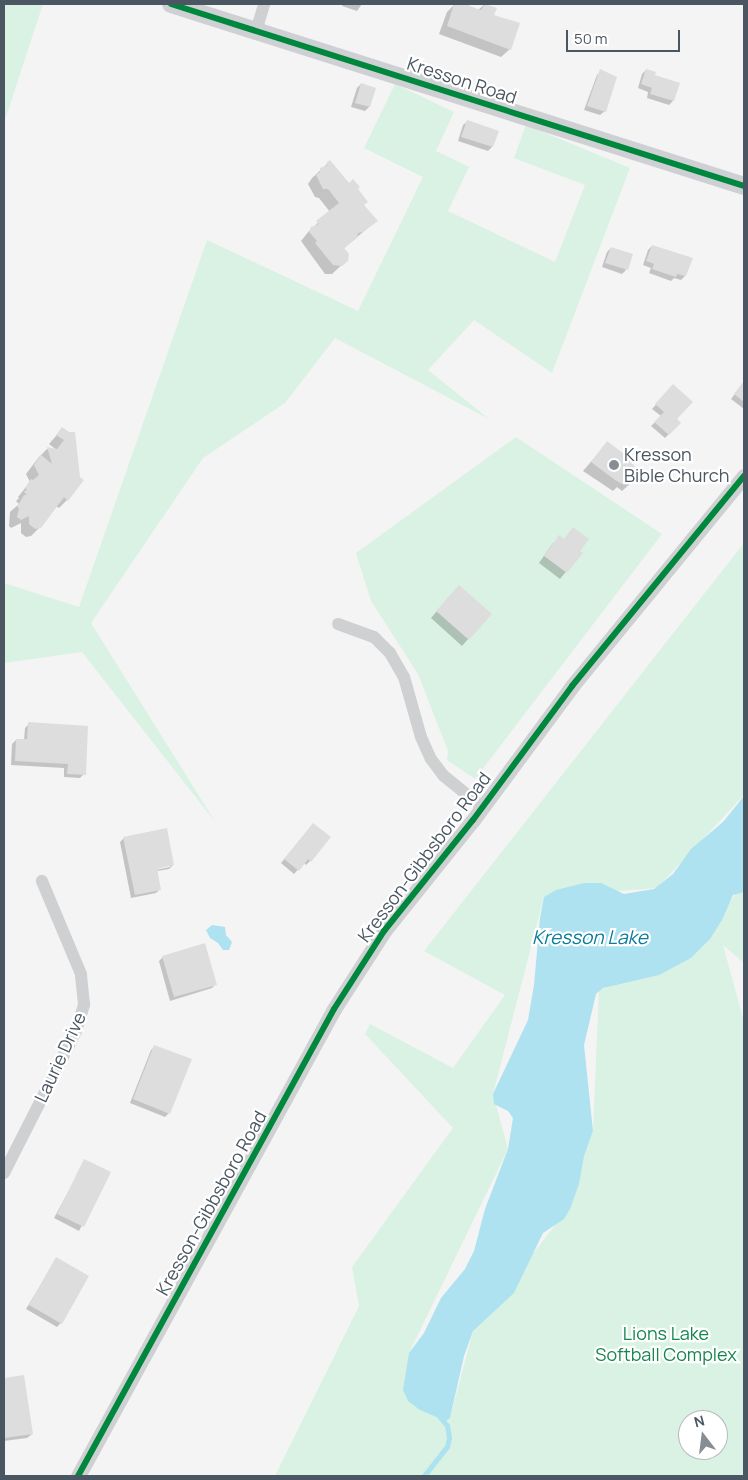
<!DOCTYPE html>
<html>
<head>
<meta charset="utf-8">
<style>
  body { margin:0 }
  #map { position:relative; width:748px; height:1480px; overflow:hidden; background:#f4f4f4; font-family:Manrope,sans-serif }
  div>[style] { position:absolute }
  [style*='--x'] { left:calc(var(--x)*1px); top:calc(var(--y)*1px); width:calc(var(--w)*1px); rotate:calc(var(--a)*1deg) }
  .green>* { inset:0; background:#d9f2e3 }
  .water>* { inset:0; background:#aee2f0 }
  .shadow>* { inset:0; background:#0003 }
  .stream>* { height:4.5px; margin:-2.25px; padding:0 2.25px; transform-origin:2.25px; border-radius:2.25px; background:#aee2f0 }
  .building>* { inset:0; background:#ddddde }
  .minor>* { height:12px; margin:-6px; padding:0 6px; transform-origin:6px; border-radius:6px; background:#ced0d2 }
  .tertiary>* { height:15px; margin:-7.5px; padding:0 7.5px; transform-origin:7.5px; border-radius:7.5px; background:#ced0d2 }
  .secondary>* { height:18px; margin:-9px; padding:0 9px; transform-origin:9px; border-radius:9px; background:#ced0d4 }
  .cycleway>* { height:6px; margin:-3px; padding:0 3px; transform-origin:3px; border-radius:3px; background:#00873e }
  .dots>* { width:14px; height:14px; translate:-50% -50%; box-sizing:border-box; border:2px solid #fff; border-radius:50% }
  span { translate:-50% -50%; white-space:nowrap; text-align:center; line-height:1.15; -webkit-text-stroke:4.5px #fff; paint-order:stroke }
  .street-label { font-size:18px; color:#4a5661 }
  .poi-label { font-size:18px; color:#4a5661 }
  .left { translate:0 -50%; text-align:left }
  .park-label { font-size:18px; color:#17864f }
  .water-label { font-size:19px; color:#0c7c9b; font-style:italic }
  .frame { position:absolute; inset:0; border:5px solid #4a5661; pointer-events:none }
  .north { position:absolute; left:678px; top:1410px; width:50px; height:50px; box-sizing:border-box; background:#fff; border:1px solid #b7bbc0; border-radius:50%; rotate:345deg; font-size:14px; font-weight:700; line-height:20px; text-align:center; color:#4a5661 }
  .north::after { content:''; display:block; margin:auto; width:18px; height:22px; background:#868d94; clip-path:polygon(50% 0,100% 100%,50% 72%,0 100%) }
  .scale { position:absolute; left:566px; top:30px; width:114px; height:22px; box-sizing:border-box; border:2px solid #4a5661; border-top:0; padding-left:6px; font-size:15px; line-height:18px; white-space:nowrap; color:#4a5661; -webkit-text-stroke:4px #fff; paint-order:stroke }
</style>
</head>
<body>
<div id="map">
  <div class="green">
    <i style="clip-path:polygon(4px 4px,43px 4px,4px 123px)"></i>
    <i style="clip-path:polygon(395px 84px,454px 112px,436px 151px,469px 167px,448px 211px,555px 262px,585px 185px,514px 158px,526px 125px,630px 168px,552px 373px,474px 320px,428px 370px,489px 419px,335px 338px,285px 403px,203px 458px,91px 623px,216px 823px,82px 652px,4px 663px,4px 583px,79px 607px,207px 240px,358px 311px,423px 177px,364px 148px)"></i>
    <i style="clip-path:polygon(516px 437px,662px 534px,475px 779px,447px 760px,448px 751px,418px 674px,371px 601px,356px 553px)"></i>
    <i style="clip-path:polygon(evenodd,744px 543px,744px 795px,657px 888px,544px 897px,493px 1094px,508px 1149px,409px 1353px,450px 1418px,473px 1331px,556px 1224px,593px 1131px,599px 990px,691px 958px,736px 893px,744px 891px,744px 963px,723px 945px,744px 1022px,744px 1476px,275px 1476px,359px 1306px,352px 1267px,453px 1128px,365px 1034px,370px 1024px,453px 1068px,505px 995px,424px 951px,744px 543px,688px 1420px,718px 1420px,718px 1450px,688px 1450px,688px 1420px)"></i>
  </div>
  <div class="water">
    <i style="clip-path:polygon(744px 796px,744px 892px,733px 895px,722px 920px,710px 939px,691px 958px,659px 975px,603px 988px,596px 994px,584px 1045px,593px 1131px,584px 1156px,579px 1184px,570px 1209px,564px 1219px,543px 1233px,514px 1293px,473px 1331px,464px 1356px,450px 1418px,446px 1421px,420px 1410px,408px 1401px,403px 1390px,409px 1353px,424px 1333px,441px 1298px,465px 1269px,474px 1251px,485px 1209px,508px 1149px,513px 1118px,508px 1111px,494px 1104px,493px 1094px,528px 1020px,534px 985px,540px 918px,544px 897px,556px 890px,584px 883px,601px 883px,624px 894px,654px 889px,673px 874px,691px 849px,723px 822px)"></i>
    <i style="clip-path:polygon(212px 925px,225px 927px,226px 935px,232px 942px,229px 950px,223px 950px,218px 943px,210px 938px,206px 930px)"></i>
  </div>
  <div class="shadow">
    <i style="clip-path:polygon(343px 4px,362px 4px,357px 11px,342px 6px)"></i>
    <i style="clip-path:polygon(455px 4px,464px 4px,478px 10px,484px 5px,495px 8px,493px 16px,510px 49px,501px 57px,439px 34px,447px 12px)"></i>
    <i style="clip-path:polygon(646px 70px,653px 76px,678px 84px,673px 101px,669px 105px,647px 98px,648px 92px,638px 88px,642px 74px)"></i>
    <i style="clip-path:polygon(601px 71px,605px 111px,600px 115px,584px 110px,597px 75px)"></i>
    <i style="clip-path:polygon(361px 84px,375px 89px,369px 107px,365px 111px,351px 107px,357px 88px)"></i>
    <i style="clip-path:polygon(468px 121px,497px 131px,492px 147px,488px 151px,458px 141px,463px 125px)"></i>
    <i style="clip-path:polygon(327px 164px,356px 189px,363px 205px,376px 221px,343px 249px,347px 260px,332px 274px,325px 274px,301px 241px,309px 231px,330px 212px,319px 198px,315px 197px,308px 184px,312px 178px)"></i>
    <i style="clip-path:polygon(652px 246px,685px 276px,681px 280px,674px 278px,671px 281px,649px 273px,651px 268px,643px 265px,648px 250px)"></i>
    <i style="clip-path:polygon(611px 248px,626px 270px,622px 274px,602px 267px,607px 252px)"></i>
    <i style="clip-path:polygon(744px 382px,744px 409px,731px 399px)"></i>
    <i style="clip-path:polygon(673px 386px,675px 419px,679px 423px,665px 438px,651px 426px,661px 416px,652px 409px)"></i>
    <i style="clip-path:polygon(62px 429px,69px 433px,67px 500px,59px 508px,56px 506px,40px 527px,31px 536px,26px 537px,21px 533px,21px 523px,11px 528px,9px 526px,10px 512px,19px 504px,16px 501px,19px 498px,18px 497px,30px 482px,26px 474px,39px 457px,47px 449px,58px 451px,49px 444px)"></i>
    <i style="clip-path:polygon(607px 443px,629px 463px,631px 483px,622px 491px,617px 487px,613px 491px,583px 471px)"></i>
    <i style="clip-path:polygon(553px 543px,581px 553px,560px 579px,539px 563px)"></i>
    <i style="clip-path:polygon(453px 593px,490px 614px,462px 646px,431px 618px)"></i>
    <i style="clip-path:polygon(29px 724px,84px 774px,80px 778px,64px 777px,64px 768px,11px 765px,12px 744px,16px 740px,24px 741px,25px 728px)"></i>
    <i style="clip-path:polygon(309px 829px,310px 861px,306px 865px,304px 863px,294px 874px,281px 863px)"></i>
    <i style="clip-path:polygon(evenodd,124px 838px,173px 865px,169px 869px,157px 871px,160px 889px,156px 893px,131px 898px,120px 842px,124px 838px,170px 865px,170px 867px,151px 871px,151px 869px,170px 865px)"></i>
    <i style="clip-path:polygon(163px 957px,216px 984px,212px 988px,170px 1001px,159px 961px)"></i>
    <i style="clip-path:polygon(155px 1046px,169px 1113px,165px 1117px,130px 1103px,151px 1050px)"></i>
    <i style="clip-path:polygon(85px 1161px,109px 1173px,79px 1231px,54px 1218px)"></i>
    <i style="clip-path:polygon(57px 1258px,61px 1323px,57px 1327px,26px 1309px)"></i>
    <i style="clip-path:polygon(23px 1376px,32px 1434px,27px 1438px,4px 1441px,4px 1379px)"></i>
  </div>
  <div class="stream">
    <i style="--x:424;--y:1476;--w:37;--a:-52"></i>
    <i style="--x:447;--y:1447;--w:9;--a:-77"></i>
    <i style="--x:449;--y:1438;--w:12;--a:-99"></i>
    <i style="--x:447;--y:1426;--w:13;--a:-129"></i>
  </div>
  <div class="building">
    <i style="clip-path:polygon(454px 4px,470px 4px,469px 6px,481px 10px,485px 4px,497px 8px,494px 15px,520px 23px,511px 50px,447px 26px)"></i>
    <i style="clip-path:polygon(600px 69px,617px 77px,606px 112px,587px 106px)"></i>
    <i style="clip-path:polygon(646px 69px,656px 72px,655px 75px,680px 83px,674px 101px,650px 94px,652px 88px,641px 84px)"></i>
    <i style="clip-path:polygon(361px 83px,376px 88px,370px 107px,355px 103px)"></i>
    <i style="clip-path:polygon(467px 120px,499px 131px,493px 147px,461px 137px)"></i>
    <i style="clip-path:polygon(330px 160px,349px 183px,353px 179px,360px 187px,358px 189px,368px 202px,364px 205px,378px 221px,363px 232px,358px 233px,357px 238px,344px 248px,349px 254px,348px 261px,342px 266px,333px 265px,315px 243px,317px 241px,309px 232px,311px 227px,319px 224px,316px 221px,339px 203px,328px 189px,323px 189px,316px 175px,320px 172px,320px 168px,328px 165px,326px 163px)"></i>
    <i style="clip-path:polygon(652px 245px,693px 258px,686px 276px,677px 274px,676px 277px,652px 269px,654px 264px,646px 261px)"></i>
    <i style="clip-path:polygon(611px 247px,633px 254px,628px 270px,605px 263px)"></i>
    <i style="clip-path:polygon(744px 381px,744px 402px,734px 394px)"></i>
    <i style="clip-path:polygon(673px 384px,693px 402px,677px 419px,681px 423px,669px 435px,654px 422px,664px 412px,655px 404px)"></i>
    <i style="clip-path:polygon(62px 427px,69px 432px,75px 432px,80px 477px,84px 480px,68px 501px,64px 497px,41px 528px,35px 529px,29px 524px,29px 516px,21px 520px,17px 517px,19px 508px,17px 507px,24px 495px,27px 495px,24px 492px,27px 489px,25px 488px,31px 479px,33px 480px,39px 475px,34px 465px,41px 455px,52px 464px,47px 447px,57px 449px,64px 440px,56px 435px)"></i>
    <i style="clip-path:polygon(607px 441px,632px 460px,630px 462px,636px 467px,632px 472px,638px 476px,632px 484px,626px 479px,622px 484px,615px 480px,591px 462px)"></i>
    <i style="clip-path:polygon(573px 527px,589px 539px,580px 551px,583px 553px,567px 573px,544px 556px,559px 535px,564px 539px)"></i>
    <i style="clip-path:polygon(459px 585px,492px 614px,469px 640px,436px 611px)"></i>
    <i style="clip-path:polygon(28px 722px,88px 726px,86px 775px,67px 774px,68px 764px,15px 761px,16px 739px,27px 739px)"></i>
    <i style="clip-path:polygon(313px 823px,331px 837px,311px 862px,308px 859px,299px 871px,284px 859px)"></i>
    <i style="clip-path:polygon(167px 828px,174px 865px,157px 869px,161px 890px,135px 895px,123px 837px)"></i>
    <i style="clip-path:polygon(205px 943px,217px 985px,174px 997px,162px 956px)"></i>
    <i style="clip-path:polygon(154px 1045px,192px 1059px,170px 1114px,133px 1099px)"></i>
    <i style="clip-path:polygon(84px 1159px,111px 1172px,84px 1227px,57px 1214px)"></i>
    <i style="clip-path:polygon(56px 1257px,89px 1276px,62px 1324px,29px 1305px)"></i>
    <i style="clip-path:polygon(24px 1375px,33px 1434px,4px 1438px,4px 1378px)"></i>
  </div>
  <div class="minor">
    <i style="--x:256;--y:31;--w:28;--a:-73"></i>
    <i style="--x:338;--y:624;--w:38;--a:20"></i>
    <i style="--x:374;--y:637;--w:23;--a:45"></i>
    <i style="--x:390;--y:653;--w:28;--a:60"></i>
    <i style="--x:404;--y:677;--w:62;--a:74.2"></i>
    <i style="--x:421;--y:737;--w:24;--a:66"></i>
    <i style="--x:431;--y:759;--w:21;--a:53"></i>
    <i style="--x:444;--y:776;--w:49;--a:39.2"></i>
    <i style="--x:4;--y:1173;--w:159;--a:-63.1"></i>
    <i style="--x:76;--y:1031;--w:28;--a:-73"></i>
    <i style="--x:84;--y:1004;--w:30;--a:-96"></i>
    <i style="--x:81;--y:974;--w:101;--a:-112.8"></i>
  </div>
  <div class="tertiary">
    <i style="--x:78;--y:1476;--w:533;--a:-61.27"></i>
    <i style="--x:334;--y:1009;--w:93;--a:-57.3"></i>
    <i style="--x:384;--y:931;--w:142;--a:-51.3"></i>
    <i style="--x:473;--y:820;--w:167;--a:-53.5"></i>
    <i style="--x:572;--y:686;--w:271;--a:-50.7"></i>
  </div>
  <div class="secondary">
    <i style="--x:171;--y:4;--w:601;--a:17.62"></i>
  </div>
  <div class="cycleway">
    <i style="--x:171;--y:4;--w:601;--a:17.62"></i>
    <i style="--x:78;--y:1476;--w:533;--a:-61.27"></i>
    <i style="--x:334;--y:1009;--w:93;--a:-57.3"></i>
    <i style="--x:384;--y:931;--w:142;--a:-51.3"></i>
    <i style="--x:473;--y:820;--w:167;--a:-53.5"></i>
    <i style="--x:572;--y:686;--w:271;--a:-50.7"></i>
  </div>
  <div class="dots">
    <i style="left:614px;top:465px;background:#868d94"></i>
  </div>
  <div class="street-label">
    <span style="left:462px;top:80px;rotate:18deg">Kresson Road</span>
    <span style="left:424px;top:857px;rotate:-53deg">Kresson-Gibbsboro Road</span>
    <span style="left:60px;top:1057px;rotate:-65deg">Laurie Drive</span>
    <span style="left:211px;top:1203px;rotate:-61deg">Kresson-Gibbsboro Road</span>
  </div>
  <div class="poi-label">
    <span class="left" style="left:624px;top:465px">Kresson<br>Bible Church</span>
  </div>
  <div class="park-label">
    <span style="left:666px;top:1344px">Lions Lake<br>Softball Complex</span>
  </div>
  <div class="water-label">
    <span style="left:590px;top:938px">Kresson Lake</span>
  </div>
  <div class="frame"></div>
  <div class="north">N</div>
  <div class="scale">50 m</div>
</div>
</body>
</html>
